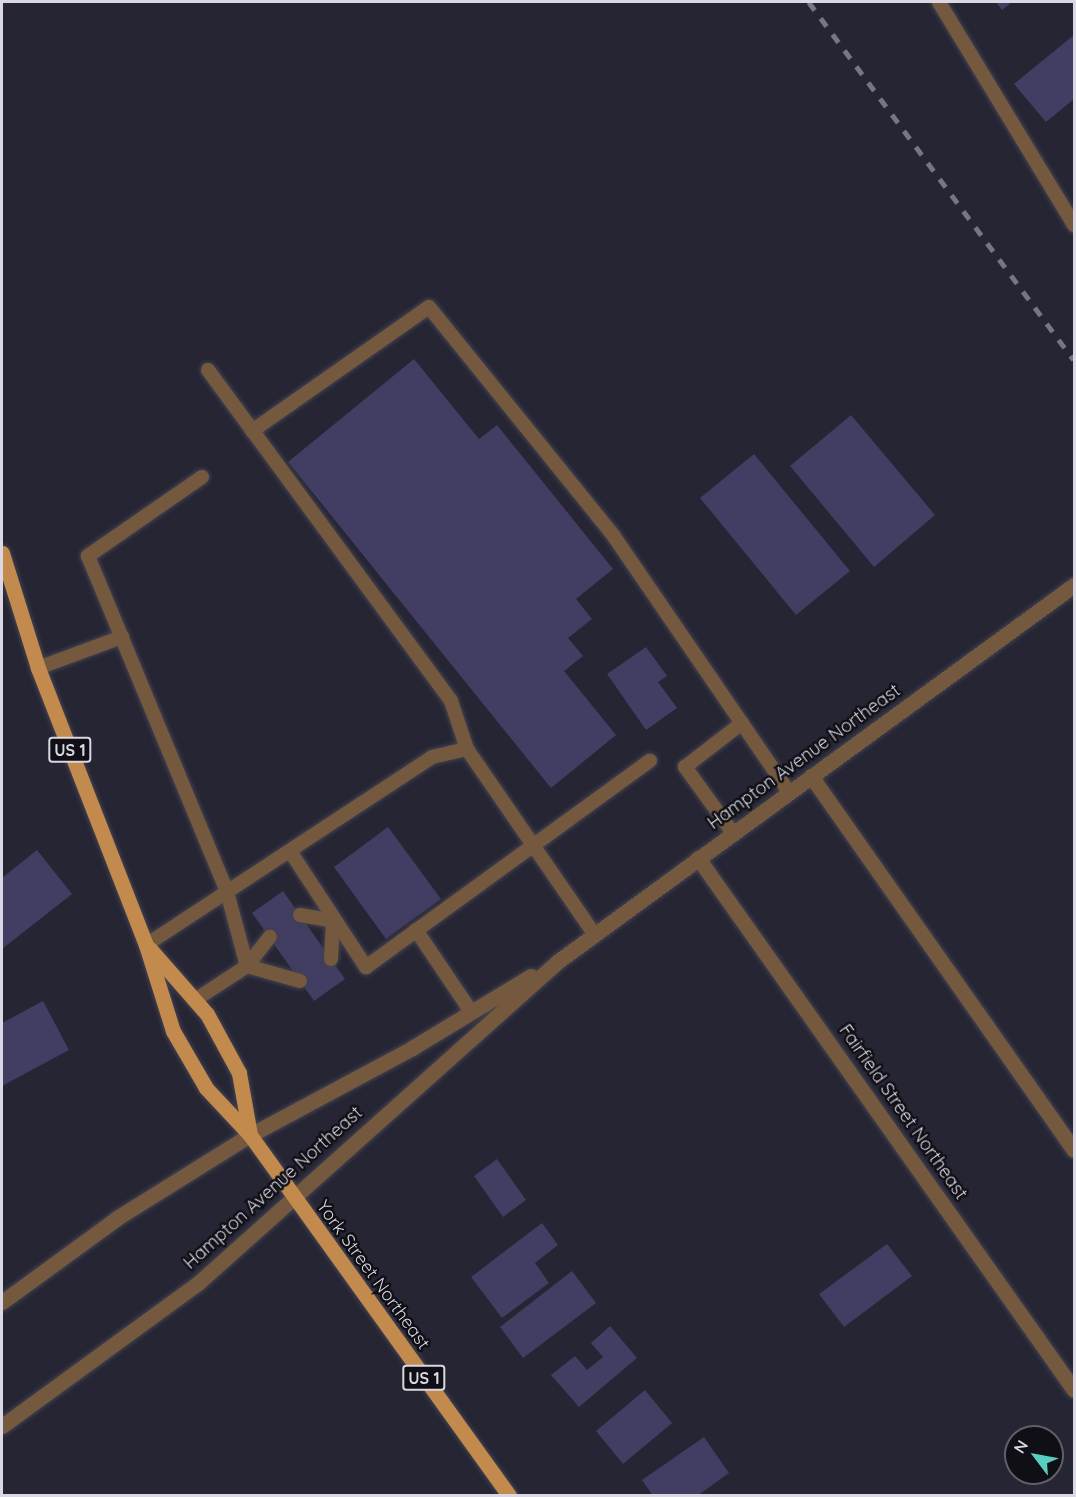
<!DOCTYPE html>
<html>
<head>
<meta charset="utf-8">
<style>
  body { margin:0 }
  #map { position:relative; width:1076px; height:1497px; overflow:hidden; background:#262534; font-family:Quicksand,sans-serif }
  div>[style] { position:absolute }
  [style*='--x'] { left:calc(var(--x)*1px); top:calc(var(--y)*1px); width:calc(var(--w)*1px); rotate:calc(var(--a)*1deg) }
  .building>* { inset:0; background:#423d62 }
  .roads { filter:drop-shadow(0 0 2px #434250) drop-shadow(0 0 2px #434250) }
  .service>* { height:14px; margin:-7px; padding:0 7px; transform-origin:7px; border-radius:7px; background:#75593e }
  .minor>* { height:15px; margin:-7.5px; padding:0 7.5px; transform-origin:7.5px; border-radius:7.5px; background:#75593e }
  .tertiary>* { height:15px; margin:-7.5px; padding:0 7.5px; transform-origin:7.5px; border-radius:7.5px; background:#75593e }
  .primary>* { height:15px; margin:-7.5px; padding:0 7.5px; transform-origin:7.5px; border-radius:7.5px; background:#c38a4e }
  .rail>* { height:4.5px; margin-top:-2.25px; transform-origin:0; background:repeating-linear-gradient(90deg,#777683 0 10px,transparent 0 20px) }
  span { translate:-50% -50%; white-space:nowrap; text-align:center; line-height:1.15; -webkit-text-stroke:5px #100f16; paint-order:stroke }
  .shield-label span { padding:2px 4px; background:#100f16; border:2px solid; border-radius:4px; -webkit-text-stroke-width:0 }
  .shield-label { font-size:16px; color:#d9d8e3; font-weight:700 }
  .street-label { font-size:18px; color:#d9d8e3 }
  .frame { position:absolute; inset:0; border:3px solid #d9d8e3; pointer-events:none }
  .north { position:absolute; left:1004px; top:1425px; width:60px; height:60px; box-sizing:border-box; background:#100f16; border:2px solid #605f68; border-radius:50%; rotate:302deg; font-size:16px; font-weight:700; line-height:24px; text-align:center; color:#d9d8e3 }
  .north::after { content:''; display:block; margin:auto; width:21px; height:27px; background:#58cec0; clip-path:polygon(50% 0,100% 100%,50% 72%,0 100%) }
</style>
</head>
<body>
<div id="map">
  <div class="building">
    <i style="clip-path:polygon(996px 2px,1012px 2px,1002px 10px)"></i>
    <i style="clip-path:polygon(1074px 35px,1074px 99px,1046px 122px,1014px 84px)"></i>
    <i style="clip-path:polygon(414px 359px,479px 439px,497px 425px,613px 569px,576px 599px,592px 619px,568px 638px,583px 656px,564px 671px,616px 735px,551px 788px,288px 462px)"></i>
    <i style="clip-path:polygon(851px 415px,935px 515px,874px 567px,790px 466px)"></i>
    <i style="clip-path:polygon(754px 454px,850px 571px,796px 615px,700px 498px)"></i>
    <i style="clip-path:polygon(646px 647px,667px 676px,658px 682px,677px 708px,646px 730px,607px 674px)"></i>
    <i style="clip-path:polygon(388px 827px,441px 899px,386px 939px,334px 867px)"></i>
    <i style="clip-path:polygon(37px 850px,72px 894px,2px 949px,2px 878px)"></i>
    <i style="clip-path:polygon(283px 891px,345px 979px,314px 1001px,252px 913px)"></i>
    <i style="clip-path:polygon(43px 1001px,69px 1050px,2px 1086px,2px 1023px)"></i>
    <i style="clip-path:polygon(497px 1159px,526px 1200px,503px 1217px,474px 1176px)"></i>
    <i style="clip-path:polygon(542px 1223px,558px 1245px,535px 1263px,549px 1283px,502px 1318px,471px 1277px)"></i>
    <i style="clip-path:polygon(887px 1244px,912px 1276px,844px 1327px,819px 1294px)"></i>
    <i style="clip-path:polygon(572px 1271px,596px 1303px,523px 1358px,500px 1327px)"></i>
    <i style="clip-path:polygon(610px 1326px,637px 1358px,579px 1407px,551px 1375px,575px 1356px,587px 1370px,603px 1357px,591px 1343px)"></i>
    <i style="clip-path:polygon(645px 1390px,672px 1423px,623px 1464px,596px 1431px)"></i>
    <i style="clip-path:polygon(704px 1437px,729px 1473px,697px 1496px,653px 1496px,642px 1480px)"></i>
  </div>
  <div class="roads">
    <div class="service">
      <i style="--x:939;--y:2;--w:261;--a:58.8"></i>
      <i style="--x:208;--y:370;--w:411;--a:53.7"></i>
      <i style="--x:451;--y:701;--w:51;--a:71.6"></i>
      <i style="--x:252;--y:431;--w:216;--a:-35"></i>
      <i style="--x:429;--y:307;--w:293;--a:51.1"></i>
      <i style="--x:613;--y:535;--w:311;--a:55.6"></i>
      <i style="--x:202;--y:477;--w:139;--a:145.3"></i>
      <i style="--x:88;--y:556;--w:364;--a:67.5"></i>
      <i style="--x:227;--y:892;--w:77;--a:74.9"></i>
      <i style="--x:38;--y:668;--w:90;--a:-20.3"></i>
      <i style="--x:733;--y:833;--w:82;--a:-126"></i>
      <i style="--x:685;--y:767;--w:72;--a:-37.7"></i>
      <i style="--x:290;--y:851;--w:139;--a:56.8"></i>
      <i style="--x:366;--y:967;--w:351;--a:-36"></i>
      <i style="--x:300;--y:915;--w:34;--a:10"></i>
      <i style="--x:333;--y:921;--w:38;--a:93"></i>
      <i style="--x:416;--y:930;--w:97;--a:56"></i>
      <i style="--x:146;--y:945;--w:342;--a:-33.3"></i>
      <i style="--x:432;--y:757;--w:36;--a:-13"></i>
      <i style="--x:467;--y:749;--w:224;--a:55.5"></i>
      <i style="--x:247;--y:966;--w:37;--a:-52"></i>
      <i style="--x:195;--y:1000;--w:62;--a:-33.2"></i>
      <i style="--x:247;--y:966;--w:55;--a:15.8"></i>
    </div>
    <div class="minor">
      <i style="--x:811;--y:776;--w:457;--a:54.9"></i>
      <i style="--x:698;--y:858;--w:651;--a:54.75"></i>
    </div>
    <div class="tertiary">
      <i style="--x:2;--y:1302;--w:142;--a:-36.1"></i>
      <i style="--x:117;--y:1218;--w:157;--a:-32"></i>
      <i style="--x:250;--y:1135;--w:184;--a:-28.2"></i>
      <i style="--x:412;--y:1048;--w:139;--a:-31.2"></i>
      <i style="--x:2;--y:1426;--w:241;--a:-36.1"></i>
      <i style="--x:197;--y:1284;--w:483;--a:-41.8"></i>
      <i style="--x:557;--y:962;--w:640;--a:-36.1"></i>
    </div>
    <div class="primary">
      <i style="--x:2;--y:553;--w:121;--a:72.6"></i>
      <i style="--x:38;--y:668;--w:297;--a:68.7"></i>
      <i style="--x:146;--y:945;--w:90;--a:72.6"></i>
      <i style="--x:173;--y:1031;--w:66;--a:59.9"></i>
      <i style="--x:206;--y:1088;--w:64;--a:46.9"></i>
      <i style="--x:250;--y:1135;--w:444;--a:54.3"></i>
      <i style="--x:150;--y:949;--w:86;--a:48.8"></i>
      <i style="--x:207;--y:1014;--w:67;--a:61.5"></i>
      <i style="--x:239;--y:1073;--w:63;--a:79.9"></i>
    </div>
  </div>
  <div class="rail">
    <i style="--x:809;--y:2;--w:445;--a:53.5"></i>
  </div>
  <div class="shield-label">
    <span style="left:70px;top:750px">US 1</span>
    <span style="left:424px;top:1378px">US 1</span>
  </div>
  <div class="street-label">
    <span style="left:804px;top:757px;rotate:-36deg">Hampton Avenue Northeast</span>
    <span style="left:903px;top:1112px;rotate:55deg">Fairfield Street Northeast</span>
    <span style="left:273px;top:1188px;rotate:-42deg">Hampton Avenue Northeast</span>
    <span style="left:373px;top:1275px;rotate:54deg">York Street Northeast</span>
  </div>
  <div class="frame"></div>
  <div class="north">N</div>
</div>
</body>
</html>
